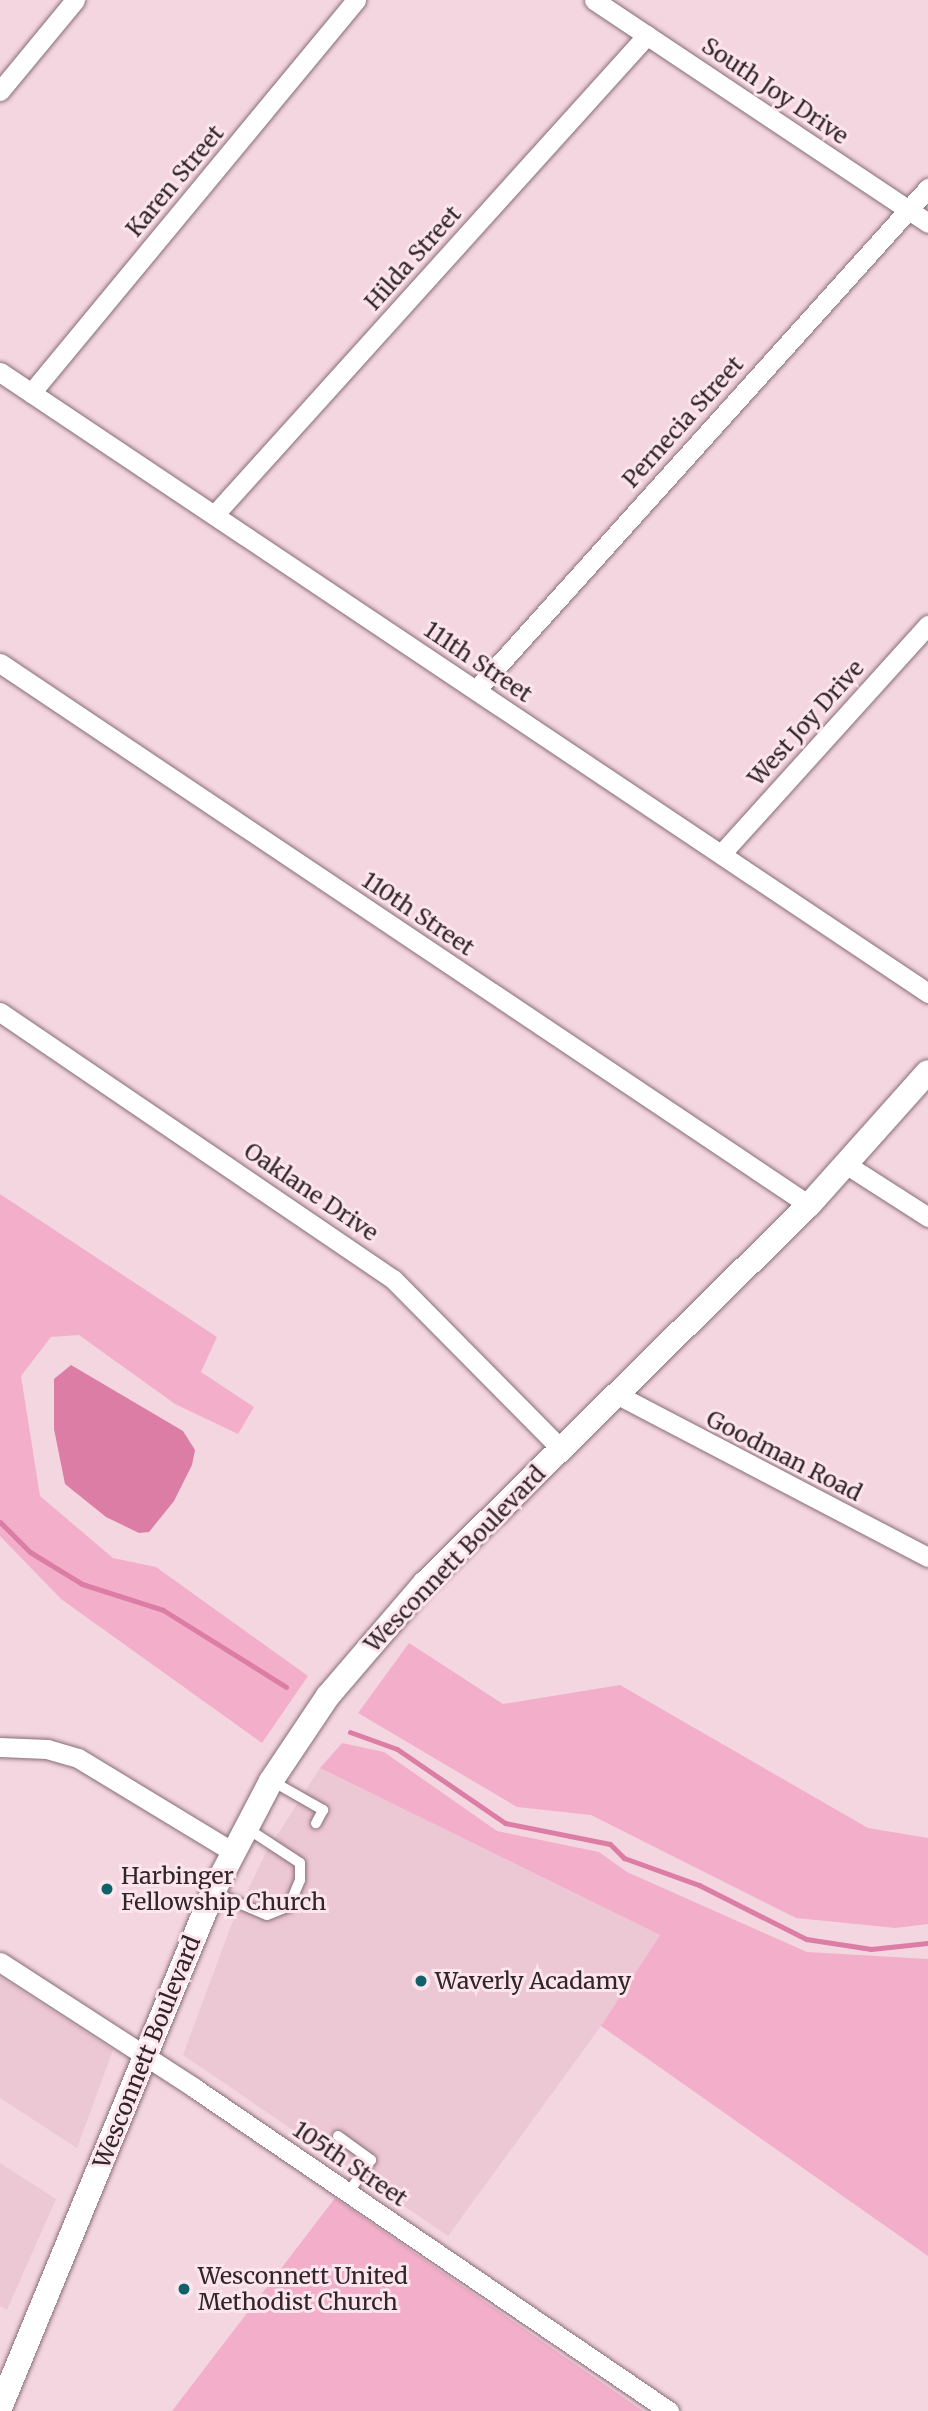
<!DOCTYPE html>
<html>
<head>
<meta charset="utf-8">
<style>
  body { margin:0 }
  #map { position:relative; width:928px; height:2411px; overflow:hidden; background:#f4d6e1; font-family:Merriweather,serif }
  div>[style] { position:absolute }
  [style*='--x'] { left:calc(var(--x)*1px); top:calc(var(--y)*1px); width:calc(var(--w)*1px); rotate:calc(var(--a)*1deg) }
  .built>* { inset:0; background:#ecc7d4 }
  .green>* { inset:0; background:#f3afc9 }
  .water>* { inset:0; background:#db7da4 }
  .stream>* { height:5px; margin:-2.5px; padding:0 2.5px; transform-origin:2.5px; border-radius:2.5px; background:#db7da4 }
  .roads { filter:drop-shadow(0 0 2px #876d77) drop-shadow(0 0 2px #876d77) }
  .service>* { height:10px; margin:-5px; padding:0 5px; transform-origin:5px; border-radius:5px; background:#fff }
  .minor>* { height:19px; margin:-9.5px; padding:0 9.5px; transform-origin:9.5px; border-radius:9.5px; background:#fff }
  .tertiary>* { height:24px; margin:-12px; padding:0 12px; transform-origin:12px; border-radius:12px; background:#fff }
  .dots>* { width:19px; height:19px; translate:-50% -50%; box-sizing:border-box; border:4px solid #fde5ee; border-radius:50% }
  span { translate:-50% -50%; white-space:nowrap; text-align:center; line-height:1.15; -webkit-text-stroke:6px #fde5ee; paint-order:stroke }
  .street-label { font-size:23px; color:#302529 }
  .poi-label { font-size:23px; color:#302529 }
  .left { translate:0 -50%; text-align:left }
</style>
</head>
<body>
<div id="map">
  <div class="built">
    <i style="clip-path:polygon(320px 1768px,660px 1935px,601px 2026px,448px 2236px,183px 2055px,230px 1928px,265px 1854px)"></i>
    <i style="clip-path:polygon(0 1977px,113px 2050px,77px 2148px,0 2098px)"></i>
    <i style="clip-path:polygon(0 2163px,56px 2199px,7px 2310px,0 2306px)"></i>
  </div>
  <div class="green">
    <i style="clip-path:polygon(0 1194px,217px 1337px,201px 1372px,254px 1407px,238px 1434px,175px 1404px,79px 1335px,51px 1337px,21px 1376px,40px 1496px,113px 1558px,156px 1567px,308px 1676px,262px 1743px,61px 1599px,0 1536px)"></i>
    <i style="clip-path:polygon(409px 1643px,503px 1704px,620px 1685px,868px 1828px,928px 1838px,928px 1924px,896px 1928px,796px 1918px,591px 1815px,517px 1807px,358px 1713px)"></i>
    <i style="clip-path:polygon(342px 1743px,384px 1752px,497px 1831px,599px 1852px,627px 1872px,807px 1952px,928px 1959px,928px 2256px,601px 2026px,660px 1935px,320px 1768px)"></i>
    <i style="clip-path:polygon(335px 2198px,643px 2411px,172px 2411px)"></i>
  </div>
  <div class="water">
    <i style="clip-path:polygon(71px 1365px,183px 1431px,195px 1450px,192px 1465px,174px 1501px,149px 1532px,139px 1533px,106px 1517px,65px 1484px,54px 1429px,54px 1379px)"></i>
  </div>
  <div class="stream">
    <i style="--x:0;--y:1522;--w:42;--a:45"></i>
    <i style="--x:30;--y:1552;--w:61;--a:31.6"></i>
    <i style="--x:82;--y:1584;--w:85;--a:17.8"></i>
    <i style="--x:163;--y:1610;--w:145;--a:32"></i>
    <i style="--x:350;--y:1732;--w:50;--a:19.9"></i>
    <i style="--x:397;--y:1749;--w:131;--a:34.4"></i>
    <i style="--x:505;--y:1823;--w:107;--a:11.3"></i>
    <i style="--x:610;--y:1844;--w:20;--a:45"></i>
    <i style="--x:624;--y:1858;--w:80;--a:19.8"></i>
    <i style="--x:699;--y:1885;--w:120;--a:26.8"></i>
    <i style="--x:806;--y:1939;--w:66;--a:8.7"></i>
    <i style="--x:871;--y:1949;--w:57;--a:-6"></i>
  </div>
  <div class="roads">
    <div class="service">
      <i style="--x:272;--y:1781;--w:59;--a:29.6"></i>
      <i style="--x:323;--y:1810;--w:15;--a:118"></i>
      <i style="--x:215;--y:1893;--w:56;--a:22.9"></i>
      <i style="--x:267;--y:1915;--w:24;--a:-22"></i>
      <i style="--x:289;--y:1906;--w:28;--a:-67"></i>
      <i style="--x:300;--y:1880;--w:17;--a:-90"></i>
      <i style="--x:300;--y:1863;--w:62;--a:-146.8"></i>
      <i style="--x:338;--y:2136;--w:41;--a:36"></i>
      <i style="--x:371;--y:2160;--w:40;--a:124.9"></i>
    </div>
    <div class="minor">
      <i style="--x:594;--y:0;--w:402;--a:33.7"></i>
      <i style="--x:0;--y:91;--w:118;--a:-50.5"></i>
      <i style="--x:0;--y:372;--w:1117;--a:33.79"></i>
      <i style="--x:31;--y:393;--w:510;--a:-50.41"></i>
      <i style="--x:215;--y:514;--w:645;--a:-47.95"></i>
      <i style="--x:0;--y:663;--w:974;--a:33.82"></i>
      <i style="--x:476;--y:690;--w:676;--a:-48"></i>
      <i style="--x:721;--y:854;--w:309;--a:-47.9"></i>
      <i style="--x:0;--y:1012;--w:475;--a:34.2"></i>
      <i style="--x:393;--y:1279;--w:240;--a:45.3"></i>
      <i style="--x:847;--y:1165;--w:96;--a:32.7"></i>
      <i style="--x:618;--y:1395;--w:350;--a:27.6"></i>
      <i style="--x:0;--y:1747;--w:47;--a:2.4"></i>
      <i style="--x:47;--y:1749;--w:32;--a:16"></i>
      <i style="--x:78;--y:1758;--w:181;--a:31.2"></i>
      <i style="--x:0;--y:1962;--w:230;--a:32.9"></i>
      <i style="--x:193;--y:2087;--w:576;--a:34.24"></i>
    </div>
    <div class="tertiary">
      <i style="--x:0;--y:2408;--w:558;--a:-67.57"></i>
      <i style="--x:213;--y:1892;--w:125;--a:-62.4"></i>
      <i style="--x:271;--y:1781;--w:102;--a:-56.2"></i>
      <i style="--x:328;--y:1696;--w:149;--a:-49.4"></i>
      <i style="--x:425;--y:1583;--w:539;--a:-44.55"></i>
      <i style="--x:809;--y:1205;--w:178;--a:-48.2"></i>
    </div>
  </div>
  <div class="dots">
    <i style="left:107px;top:1889px;background:#116168"></i>
    <i style="left:421px;top:1981px;background:#116168"></i>
    <i style="left:184px;top:2289px;background:#116168"></i>
  </div>
  <div class="street-label">
    <span style="left:775px;top:91px;rotate:34deg">South Joy Drive</span>
    <span style="left:175px;top:181px;rotate:-50deg">Karen Street</span>
    <span style="left:413px;top:258px;rotate:-48deg">Hilda Street</span>
    <span style="left:683px;top:422px;rotate:-48deg">Pernecia Street</span>
    <span style="left:478px;top:662px;rotate:34deg">111th Street</span>
    <span style="left:806px;top:723px;rotate:-48deg">West Joy Drive</span>
    <span style="left:418px;top:914px;rotate:34deg">110th Street</span>
    <span style="left:311px;top:1192px;rotate:34deg">Oaklane Drive</span>
    <span style="left:784px;top:1456px;rotate:27deg">Goodman Road</span>
    <span style="left:455px;top:1559px;rotate:-46deg">Wesconnett Boulevard</span>
    <span style="left:147px;top:2052px;rotate:-68deg">Wesconnett Boulevard</span>
    <span style="left:350px;top:2164px;rotate:34deg">105th Street</span>
  </div>
  <div class="poi-label">
    <span class="left" style="left:121px;top:1889px">Harbinger<br>Fellowship Church</span>
    <span class="left" style="left:435px;top:1981px">Waverly Acadamy</span>
    <span class="left" style="left:198px;top:2289px">Wesconnett United<br>Methodist Church</span>
  </div>
</div>
</body>
</html>
